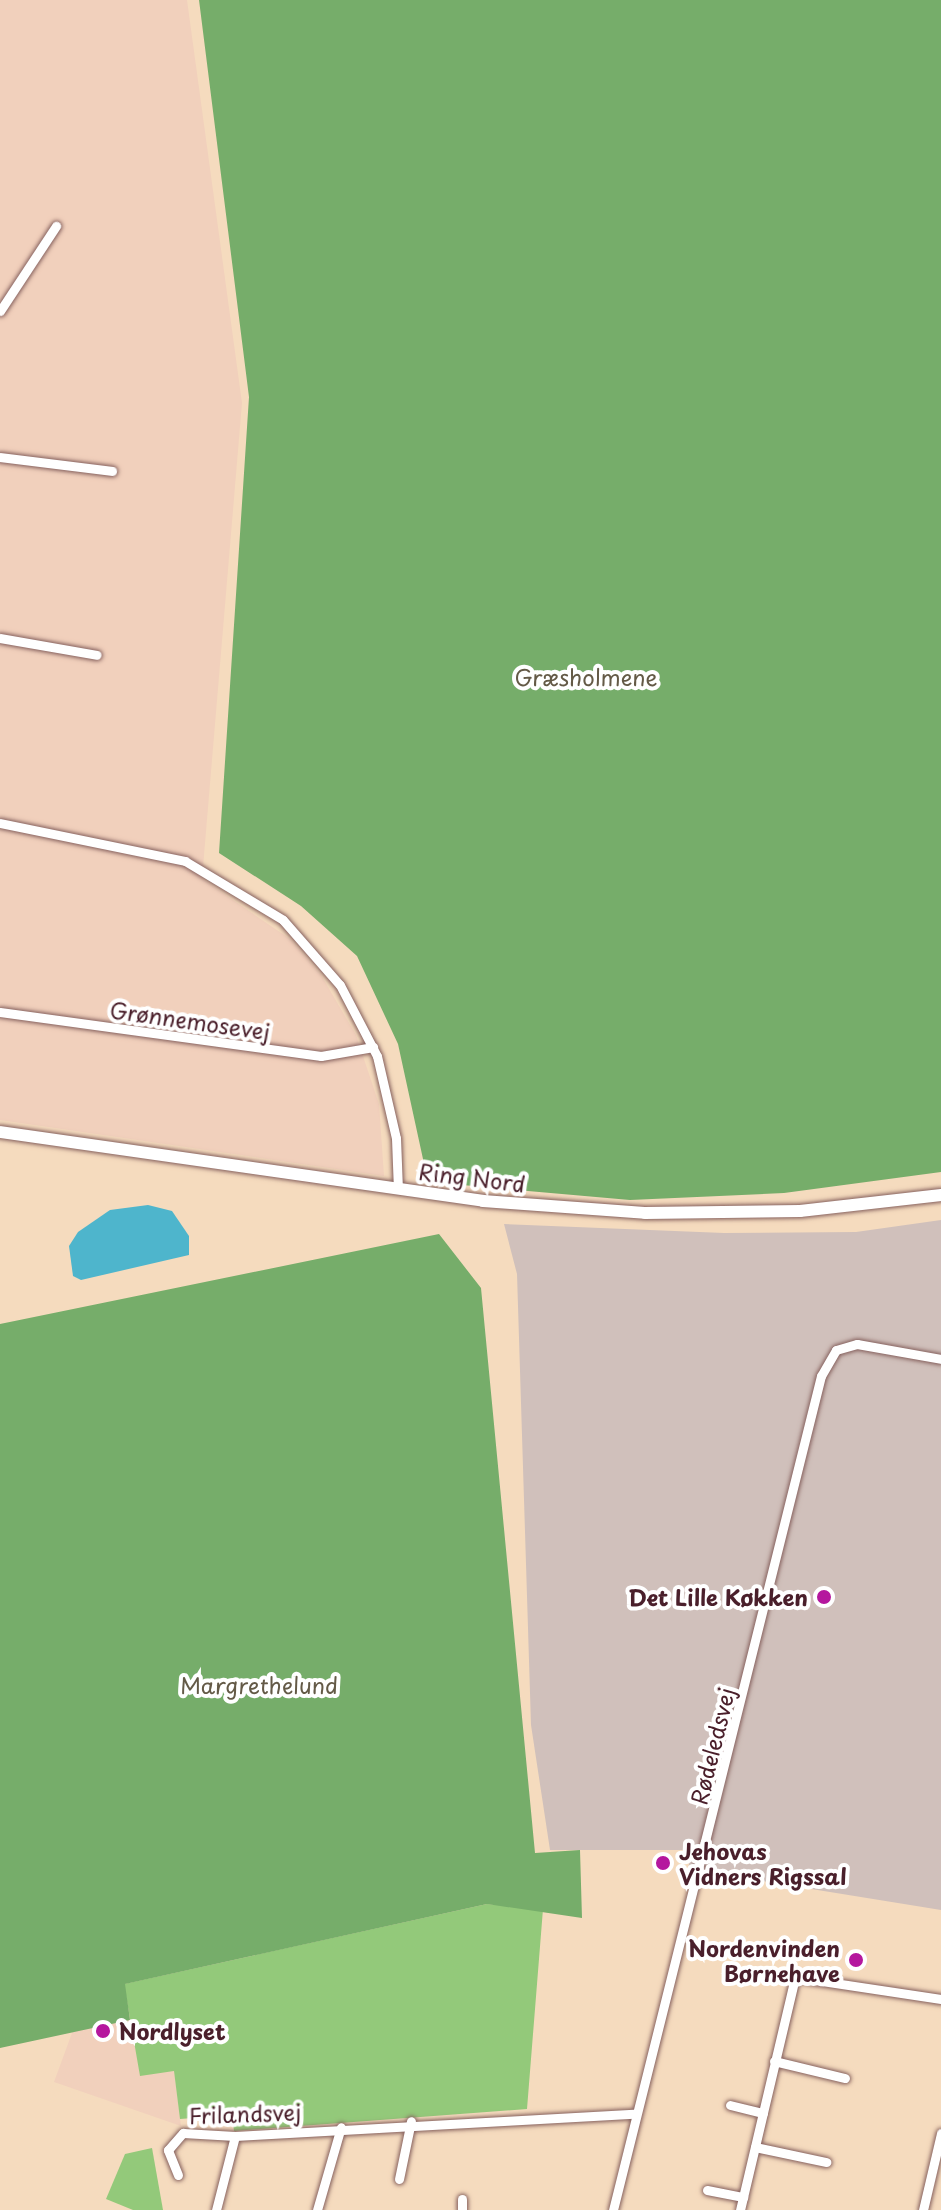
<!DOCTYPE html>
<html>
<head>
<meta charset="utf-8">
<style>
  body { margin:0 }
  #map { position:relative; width:941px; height:2210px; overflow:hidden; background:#f5dbbe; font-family:"Playpen Sans",sans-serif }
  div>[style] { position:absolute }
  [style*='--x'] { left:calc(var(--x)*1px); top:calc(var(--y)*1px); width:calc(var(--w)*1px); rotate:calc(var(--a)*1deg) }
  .built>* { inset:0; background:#f1d0bc }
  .industrial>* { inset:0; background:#d0c0bb }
  .green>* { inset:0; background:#93c97a }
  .forest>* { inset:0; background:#76ad6a }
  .water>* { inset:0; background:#4eb5cc }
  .roads { filter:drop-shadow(0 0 2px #86615e) drop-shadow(0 0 2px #86615e) }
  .minor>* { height:9px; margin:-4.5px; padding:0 4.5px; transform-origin:4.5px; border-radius:4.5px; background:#fff }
  .major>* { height:12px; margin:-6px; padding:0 6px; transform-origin:6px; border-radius:6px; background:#fff }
  .dots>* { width:22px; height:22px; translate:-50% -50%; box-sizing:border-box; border:4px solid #fff; border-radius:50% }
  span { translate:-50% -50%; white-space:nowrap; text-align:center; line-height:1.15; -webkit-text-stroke:8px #fff; paint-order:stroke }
  .park-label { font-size:22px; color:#645a47 }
  .street-label { font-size:22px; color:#4a1f2b }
  .poi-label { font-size:22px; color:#4a1f2b; font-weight:700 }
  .right { translate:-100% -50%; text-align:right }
  .left { translate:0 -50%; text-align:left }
</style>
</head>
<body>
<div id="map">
  <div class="built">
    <i style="clip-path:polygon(0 0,187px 0,242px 403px,202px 879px,290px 939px,321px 975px,356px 1035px,379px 1104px,384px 1176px,0 1120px)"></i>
    <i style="clip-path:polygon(125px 1986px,140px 2075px,174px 2071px,181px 2126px,54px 2082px,87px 1992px)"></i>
  </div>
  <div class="industrial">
    <i style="clip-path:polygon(941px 1220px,941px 1910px,688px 1869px,692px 1850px,550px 1850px,531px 1725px,517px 1274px,504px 1224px,724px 1233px,856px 1232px)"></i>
  </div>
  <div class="green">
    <i style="clip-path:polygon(487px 1904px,543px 1909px,527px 2109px,234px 2131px,232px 2115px,180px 2119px,174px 2071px,140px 2076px,124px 1984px)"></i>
    <i style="clip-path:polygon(152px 2148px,163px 2210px,133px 2210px,106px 2199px,125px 2154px)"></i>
  </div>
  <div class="forest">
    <i style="clip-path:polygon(199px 0,941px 0,941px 1172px,784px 1193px,630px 1200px,428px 1182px,398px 1044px,357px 956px,301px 906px,219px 853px,249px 397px)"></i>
    <i style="clip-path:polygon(439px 1234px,481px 1288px,535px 1853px,580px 1850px,582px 1918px,487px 1904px,125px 1984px,130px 2020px,0 2048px,0 1324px)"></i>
  </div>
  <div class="water">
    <i style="clip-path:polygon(148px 1205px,172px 1211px,189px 1236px,189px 1255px,81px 1280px,73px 1276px,69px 1246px,78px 1232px,110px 1210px)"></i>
  </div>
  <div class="roads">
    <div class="minor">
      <i style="--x:0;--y:311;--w:102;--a:-56.6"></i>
      <i style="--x:0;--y:457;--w:113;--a:7.1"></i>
      <i style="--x:0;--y:638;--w:98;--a:9.9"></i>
      <i style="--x:0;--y:823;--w:189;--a:11.6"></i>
      <i style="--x:185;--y:861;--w:114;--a:31"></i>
      <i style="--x:283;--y:920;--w:86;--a:48.8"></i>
      <i style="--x:340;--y:985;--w:80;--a:62.5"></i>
      <i style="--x:377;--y:1056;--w:84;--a:77"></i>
      <i style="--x:396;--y:1138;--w:51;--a:87.8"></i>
      <i style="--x:0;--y:1012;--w:324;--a:7.8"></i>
      <i style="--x:321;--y:1056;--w:53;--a:-9.8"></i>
      <i style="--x:774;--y:2061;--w:73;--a:13.5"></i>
      <i style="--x:730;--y:2105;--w:34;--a:14"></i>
      <i style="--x:755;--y:2147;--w:73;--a:11.9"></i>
      <i style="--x:178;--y:2175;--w:27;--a:-112"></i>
      <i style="--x:168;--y:2150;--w:23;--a:-49"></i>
      <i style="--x:183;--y:2133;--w:52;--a:3.3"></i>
      <i style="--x:235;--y:2136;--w:399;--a:-3.2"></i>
      <i style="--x:399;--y:2179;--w:59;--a:-78.3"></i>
      <i style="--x:707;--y:2190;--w:37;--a:11"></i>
      <i style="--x:462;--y:2199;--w:11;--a:90"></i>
      <i style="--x:216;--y:2210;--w:76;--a:-75.6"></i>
      <i style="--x:317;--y:2210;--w:86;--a:-73.9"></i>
      <i style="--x:613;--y:2210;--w:860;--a:-76"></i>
      <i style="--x:821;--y:1376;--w:30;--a:-60"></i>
      <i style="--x:836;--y:1350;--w:22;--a:-16"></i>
      <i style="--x:857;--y:1344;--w:85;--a:10.1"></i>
      <i style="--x:740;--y:2210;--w:239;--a:-76.7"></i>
      <i style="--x:795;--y:1977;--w:148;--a:8.6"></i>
      <i style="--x:923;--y:2210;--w:79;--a:-76.8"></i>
    </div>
    <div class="major">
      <i style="--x:0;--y:1132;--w:488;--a:8.1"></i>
      <i style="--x:483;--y:1201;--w:162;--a:4.2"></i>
      <i style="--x:645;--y:1213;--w:155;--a:-0.7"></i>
      <i style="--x:800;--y:1211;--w:142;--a:-6.5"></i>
    </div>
  </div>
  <div class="dots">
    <i style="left:824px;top:1597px;background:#b5179e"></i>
    <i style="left:663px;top:1863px;background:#b5179e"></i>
    <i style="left:856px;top:1960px;background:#b5179e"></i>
    <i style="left:103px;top:2031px;background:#b5179e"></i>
  </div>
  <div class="park-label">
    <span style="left:586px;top:677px">Græsholmene</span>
    <span style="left:259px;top:1685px">Margrethelund</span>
  </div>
  <div class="street-label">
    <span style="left:190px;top:1020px;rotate:8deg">Grønnemosevej</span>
    <span style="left:472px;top:1177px;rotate:7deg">Ring Nord</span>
    <span style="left:712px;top:1746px;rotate:-76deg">Rødeledsvej</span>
    <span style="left:245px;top:2113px;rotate:-2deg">Frilandsvej</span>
  </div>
  <div class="poi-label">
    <span class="right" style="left:808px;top:1597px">Det Lille Køkken</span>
    <span class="left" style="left:679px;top:1863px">Jehovas<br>Vidners Rigssal</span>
    <span class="right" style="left:840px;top:1960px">Nordenvinden<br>Børnehave</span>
    <span class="left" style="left:119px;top:2031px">Nordlyset</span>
  </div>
</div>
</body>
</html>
